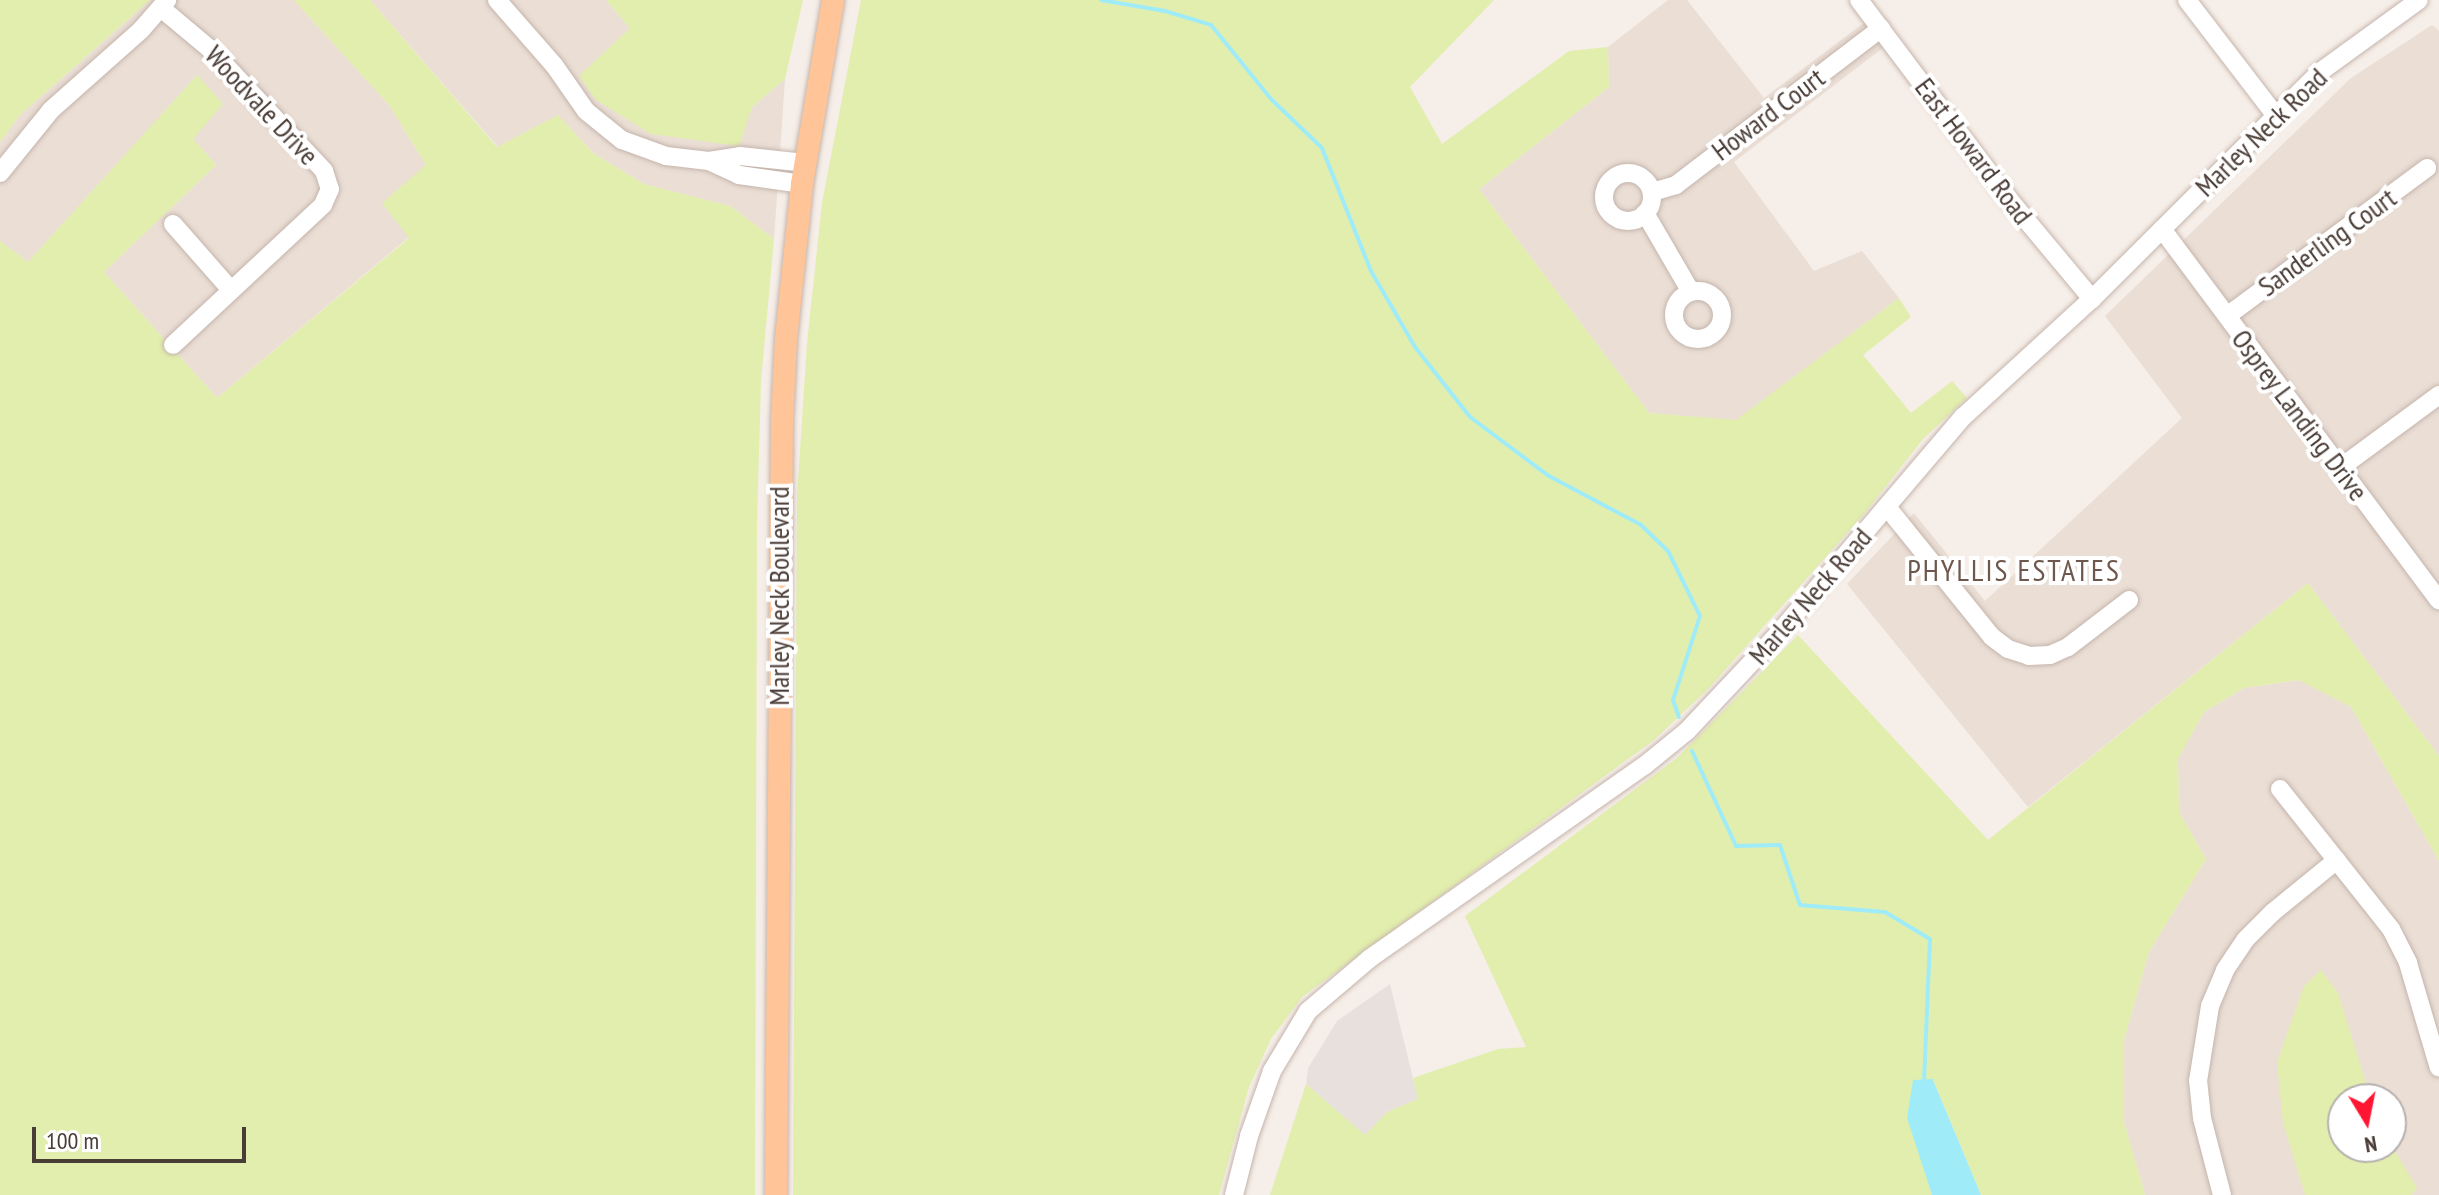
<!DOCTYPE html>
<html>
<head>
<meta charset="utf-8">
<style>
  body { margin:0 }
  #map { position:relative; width:2439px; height:1195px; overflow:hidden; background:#f6eee8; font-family:"PT Sans Narrow",sans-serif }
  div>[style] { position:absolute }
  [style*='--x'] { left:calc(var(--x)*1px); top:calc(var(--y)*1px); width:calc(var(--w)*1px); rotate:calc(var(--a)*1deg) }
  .residential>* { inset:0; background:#eaded5 }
  .industrial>* { inset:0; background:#e8e0dd }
  .green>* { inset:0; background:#e2eead }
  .water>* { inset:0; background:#9fecf8 }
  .stream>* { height:4px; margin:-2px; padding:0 2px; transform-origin:2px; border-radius:2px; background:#9fecf8 }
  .roads { filter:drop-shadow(0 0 2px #c5b5ac) drop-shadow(0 0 2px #c5b5ac) }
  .minor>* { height:18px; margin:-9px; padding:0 9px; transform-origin:9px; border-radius:9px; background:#fff }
  .minor>.ring { margin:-9px; padding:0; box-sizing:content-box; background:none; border:18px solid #fff; border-radius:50% }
  .major>* { height:22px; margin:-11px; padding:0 11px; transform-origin:11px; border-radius:11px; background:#ffc598 }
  span { translate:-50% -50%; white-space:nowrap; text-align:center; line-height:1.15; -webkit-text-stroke:8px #fff; paint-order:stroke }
  .street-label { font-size:28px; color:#4a3c36 }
  .neighbourhood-label { font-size:30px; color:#6e574c; letter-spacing:2px }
  .north { position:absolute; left:2327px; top:1083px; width:80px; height:80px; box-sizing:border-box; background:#fff; border:2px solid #b7b1af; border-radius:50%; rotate:170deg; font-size:22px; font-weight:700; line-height:32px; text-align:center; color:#4a3c36 }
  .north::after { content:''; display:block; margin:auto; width:28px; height:36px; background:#ff1633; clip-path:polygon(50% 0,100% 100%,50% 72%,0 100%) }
  .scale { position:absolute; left:32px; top:1127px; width:214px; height:36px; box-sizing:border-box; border:4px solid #4a3c36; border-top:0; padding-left:10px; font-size:24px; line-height:28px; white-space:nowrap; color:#4a3c36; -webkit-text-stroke:6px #fff; paint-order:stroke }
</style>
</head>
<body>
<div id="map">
  <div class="residential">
    <i style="clip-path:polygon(150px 0,294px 0,389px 105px,426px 165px,409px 237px,217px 398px,104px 272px,216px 165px,192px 139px,197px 76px,28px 262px,0 241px,0 142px,19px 116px)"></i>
    <i style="clip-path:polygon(370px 0,606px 0,630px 28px,752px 107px,785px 79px,774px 239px,730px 206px,644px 184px,593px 153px,558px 115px,498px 147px)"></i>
    <i style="clip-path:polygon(1668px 0,1687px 0,1764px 98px,1865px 22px,1884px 47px,1734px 162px,1814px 271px,1862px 251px,1899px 298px,1736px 421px,1649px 413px,1479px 189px,1609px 87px,1608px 47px)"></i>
    <i style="clip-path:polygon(2432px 25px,2439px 31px,2439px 756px,2308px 583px,2028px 807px,1847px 584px,1914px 513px,1985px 601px,2182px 418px,2105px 316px,2351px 78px)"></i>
    <i style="clip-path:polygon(evenodd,2300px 680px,2351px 707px,2439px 861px,2439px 1195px,2145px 1195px,2124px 1122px,2124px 1040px,2149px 952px,2206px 859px,2179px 812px,2178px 758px,2204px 712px,2244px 688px,2300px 680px,2343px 1099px,2391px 1099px,2391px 1147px,2343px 1147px,2343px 1099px)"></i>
  </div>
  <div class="industrial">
    <i style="clip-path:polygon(1390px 984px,1418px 1099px,1387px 1112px,1365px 1136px,1306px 1084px,1308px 1068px,1337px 1021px)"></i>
  </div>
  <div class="green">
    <i style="clip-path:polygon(0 0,150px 0,19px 116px,0 142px)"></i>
    <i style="clip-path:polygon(294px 0,370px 0,497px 147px,558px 115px,593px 153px,644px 184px,730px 206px,774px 239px,761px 381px,757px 522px,755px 1195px,0 1195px,0 241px,28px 262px,197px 75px,223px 104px,193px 139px,216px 165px,104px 272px,217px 398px,409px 238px,382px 203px,426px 165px,389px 105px)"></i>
    <i style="clip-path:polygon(606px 0,803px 0,785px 79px,752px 107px,739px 146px,651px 134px,596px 100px,579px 76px,630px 28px)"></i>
    <i style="clip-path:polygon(861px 0,1494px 0,1410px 87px,1442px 144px,1569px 51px,1608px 47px,1609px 87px,1479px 189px,1649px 413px,1736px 420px,1899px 298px,1911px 317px,1863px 355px,1911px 413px,1952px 381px,1967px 398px,1923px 439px,1864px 514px,1709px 688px,1654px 740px,1302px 997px,1271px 1039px,1249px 1087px,1219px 1195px,793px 1195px,797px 496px,807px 343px,822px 203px)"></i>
    <i style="clip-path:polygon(2308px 583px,2439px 756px,2439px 861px,2351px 707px,2299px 680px,2244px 688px,2204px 712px,2178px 759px,2179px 812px,2206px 859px,2149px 952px,2124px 1040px,2124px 1122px,2145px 1195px,1981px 1195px,1933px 1080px,1932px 1195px,1270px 1195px,1306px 1084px,1365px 1135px,1387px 1112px,1418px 1099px,1413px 1078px,1498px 1049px,1526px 1047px,1465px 916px,1677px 758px,1798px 635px,1988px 840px)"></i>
    <i style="clip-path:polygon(2321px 970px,2338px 993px,2371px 1099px,2343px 1099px,2343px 1147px,2391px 1145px,2417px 1188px,2411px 1195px,2305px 1195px,2283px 1123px,2277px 1062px,2304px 986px)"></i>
  </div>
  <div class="water">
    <i style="clip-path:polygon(1933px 1079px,1933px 1080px,1981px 1195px,1932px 1195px,1907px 1118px,1913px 1080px)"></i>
  </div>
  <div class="stream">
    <i style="--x:1101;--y:0;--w:65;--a:9.8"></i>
    <i style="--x:1165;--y:11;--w:48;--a:16.9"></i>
    <i style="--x:1211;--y:25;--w:97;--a:50.9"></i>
    <i style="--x:1272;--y:100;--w:69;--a:43.8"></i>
    <i style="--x:1322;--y:148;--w:132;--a:68.3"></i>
    <i style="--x:1371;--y:271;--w:88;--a:59.9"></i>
    <i style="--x:1415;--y:347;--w:89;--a:51.8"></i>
    <i style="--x:1470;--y:417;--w:99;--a:36.8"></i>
    <i style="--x:1549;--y:476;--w:104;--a:28"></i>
    <i style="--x:1641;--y:525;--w:37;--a:44"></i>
    <i style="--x:1668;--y:551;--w:72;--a:63.8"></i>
    <i style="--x:1700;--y:616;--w:88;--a:107.8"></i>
    <i style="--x:1673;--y:700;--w:18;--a:71"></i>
    <i style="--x:1692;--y:751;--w:105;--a:65.1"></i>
    <i style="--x:1736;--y:846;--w:44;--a:-1.3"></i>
    <i style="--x:1780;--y:845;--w:63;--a:71.6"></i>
    <i style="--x:1800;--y:905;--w:85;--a:4.7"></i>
    <i style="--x:1885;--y:912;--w:52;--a:31"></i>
    <i style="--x:1930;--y:939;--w:146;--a:92.4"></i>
  </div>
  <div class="roads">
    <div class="minor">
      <i style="--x:497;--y:0;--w:86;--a:48.8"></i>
      <i style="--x:554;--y:65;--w:56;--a:55.2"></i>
      <i style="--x:586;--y:111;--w:46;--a:38.9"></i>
      <i style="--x:622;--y:140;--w:47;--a:20"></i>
      <i style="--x:666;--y:156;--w:43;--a:6.6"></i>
      <i style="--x:709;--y:161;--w:31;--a:-9"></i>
      <i style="--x:740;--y:156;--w:65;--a:6.1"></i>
      <i style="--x:1859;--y:0;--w:246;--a:53.1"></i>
      <i style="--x:2007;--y:197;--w:133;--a:50.2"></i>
      <i style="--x:2187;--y:0;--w:146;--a:52.5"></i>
      <i style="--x:161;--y:8;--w:64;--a:39.9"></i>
      <i style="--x:210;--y:49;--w:167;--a:46.9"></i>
      <i style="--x:324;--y:171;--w:19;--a:72"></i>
      <i style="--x:330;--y:189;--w:17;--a:114"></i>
      <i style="--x:323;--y:205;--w:205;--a:137"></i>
      <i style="--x:709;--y:161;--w:33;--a:25"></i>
      <i style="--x:739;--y:175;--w:64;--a:8.1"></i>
      <i style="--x:0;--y:173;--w:81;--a:-51"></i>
      <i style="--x:51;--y:110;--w:120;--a:-41.6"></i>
      <i style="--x:141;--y:30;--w:40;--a:-49"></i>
      <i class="ring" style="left:1604px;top:173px;width:30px;height:30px"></i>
      <i style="--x:1652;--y:192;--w:25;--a:-16"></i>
      <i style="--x:1676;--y:185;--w:258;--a:-37.4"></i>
      <i style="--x:1645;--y:213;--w:91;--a:59.8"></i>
      <i style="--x:173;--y:224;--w:88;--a:48.7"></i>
      <i style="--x:2162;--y:229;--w:463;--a:53.3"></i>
      <i class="ring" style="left:1674px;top:291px;width:30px;height:30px"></i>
      <i style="--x:2227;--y:316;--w:249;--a:-36.5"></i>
      <i style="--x:2340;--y:468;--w:123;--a:-36.4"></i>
      <i style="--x:1887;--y:507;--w:167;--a:51.1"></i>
      <i style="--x:1992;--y:637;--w:20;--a:37"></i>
      <i style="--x:2008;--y:649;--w:22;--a:18"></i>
      <i style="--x:2029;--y:656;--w:21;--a:-3"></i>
      <i style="--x:2050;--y:655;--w:20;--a:-24"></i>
      <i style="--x:2068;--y:647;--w:77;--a:-37.6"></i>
      <i style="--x:2280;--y:789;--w:179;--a:51.6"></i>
      <i style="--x:2391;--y:929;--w:38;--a:63"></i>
      <i style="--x:2408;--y:963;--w:109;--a:73.6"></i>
      <i style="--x:1234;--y:1195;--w:61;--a:-75.7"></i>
      <i style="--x:1249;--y:1136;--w:69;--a:-70.5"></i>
      <i style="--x:1272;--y:1071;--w:70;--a:-59"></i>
      <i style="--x:1308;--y:1011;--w:80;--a:-40.4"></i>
      <i style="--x:1369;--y:959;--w:336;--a:-35.1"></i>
      <i style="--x:1644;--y:766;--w:55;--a:-39.1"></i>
      <i style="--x:1687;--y:731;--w:134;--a:-46.8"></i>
      <i style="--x:1779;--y:633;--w:284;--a:-49.6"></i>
      <i style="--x:1963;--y:417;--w:175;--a:-42.5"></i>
      <i style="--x:2092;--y:299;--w:322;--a:-44.9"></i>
      <i style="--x:2320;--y:72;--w:122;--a:-36"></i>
      <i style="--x:2222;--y:1195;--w:80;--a:-104.6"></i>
      <i style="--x:2202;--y:1118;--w:37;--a:-96"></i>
      <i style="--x:2198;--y:1081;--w:76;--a:-80.9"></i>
      <i style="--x:2210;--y:1006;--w:39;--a:-67"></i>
      <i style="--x:2225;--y:970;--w:37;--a:-56"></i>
      <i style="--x:2246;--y:939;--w:38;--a:-45"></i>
      <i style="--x:2273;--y:912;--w:82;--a:-39.1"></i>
    </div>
    <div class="major">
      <i style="--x:776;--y:1195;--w:776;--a:-89.56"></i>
      <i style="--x:782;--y:419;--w:80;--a:-87.1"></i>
      <i style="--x:786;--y:339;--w:156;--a:-84.1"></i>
      <i style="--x:802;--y:184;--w:187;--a:-80.4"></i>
    </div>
  </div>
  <div class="street-label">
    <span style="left:262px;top:105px;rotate:47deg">Woodvale Drive</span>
    <span style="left:1768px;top:114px;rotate:-37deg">Howard Court</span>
    <span style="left:2261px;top:132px;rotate:-44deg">Marley Neck Road</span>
    <span style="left:1974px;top:151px;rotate:53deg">East Howard Road</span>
    <span style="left:2327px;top:242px;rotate:-36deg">Sanderling Court</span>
    <span style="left:2300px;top:415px;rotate:53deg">Osprey Landing Drive</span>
    <span style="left:779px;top:596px;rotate:-90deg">Marley Neck Boulevard</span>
    <span style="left:1810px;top:596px;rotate:-49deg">Marley Neck Road</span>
  </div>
  <div class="neighbourhood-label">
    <span style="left:2014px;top:570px">PHYLLIS ESTATES</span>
  </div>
  <div class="north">N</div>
  <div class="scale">100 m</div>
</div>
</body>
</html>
